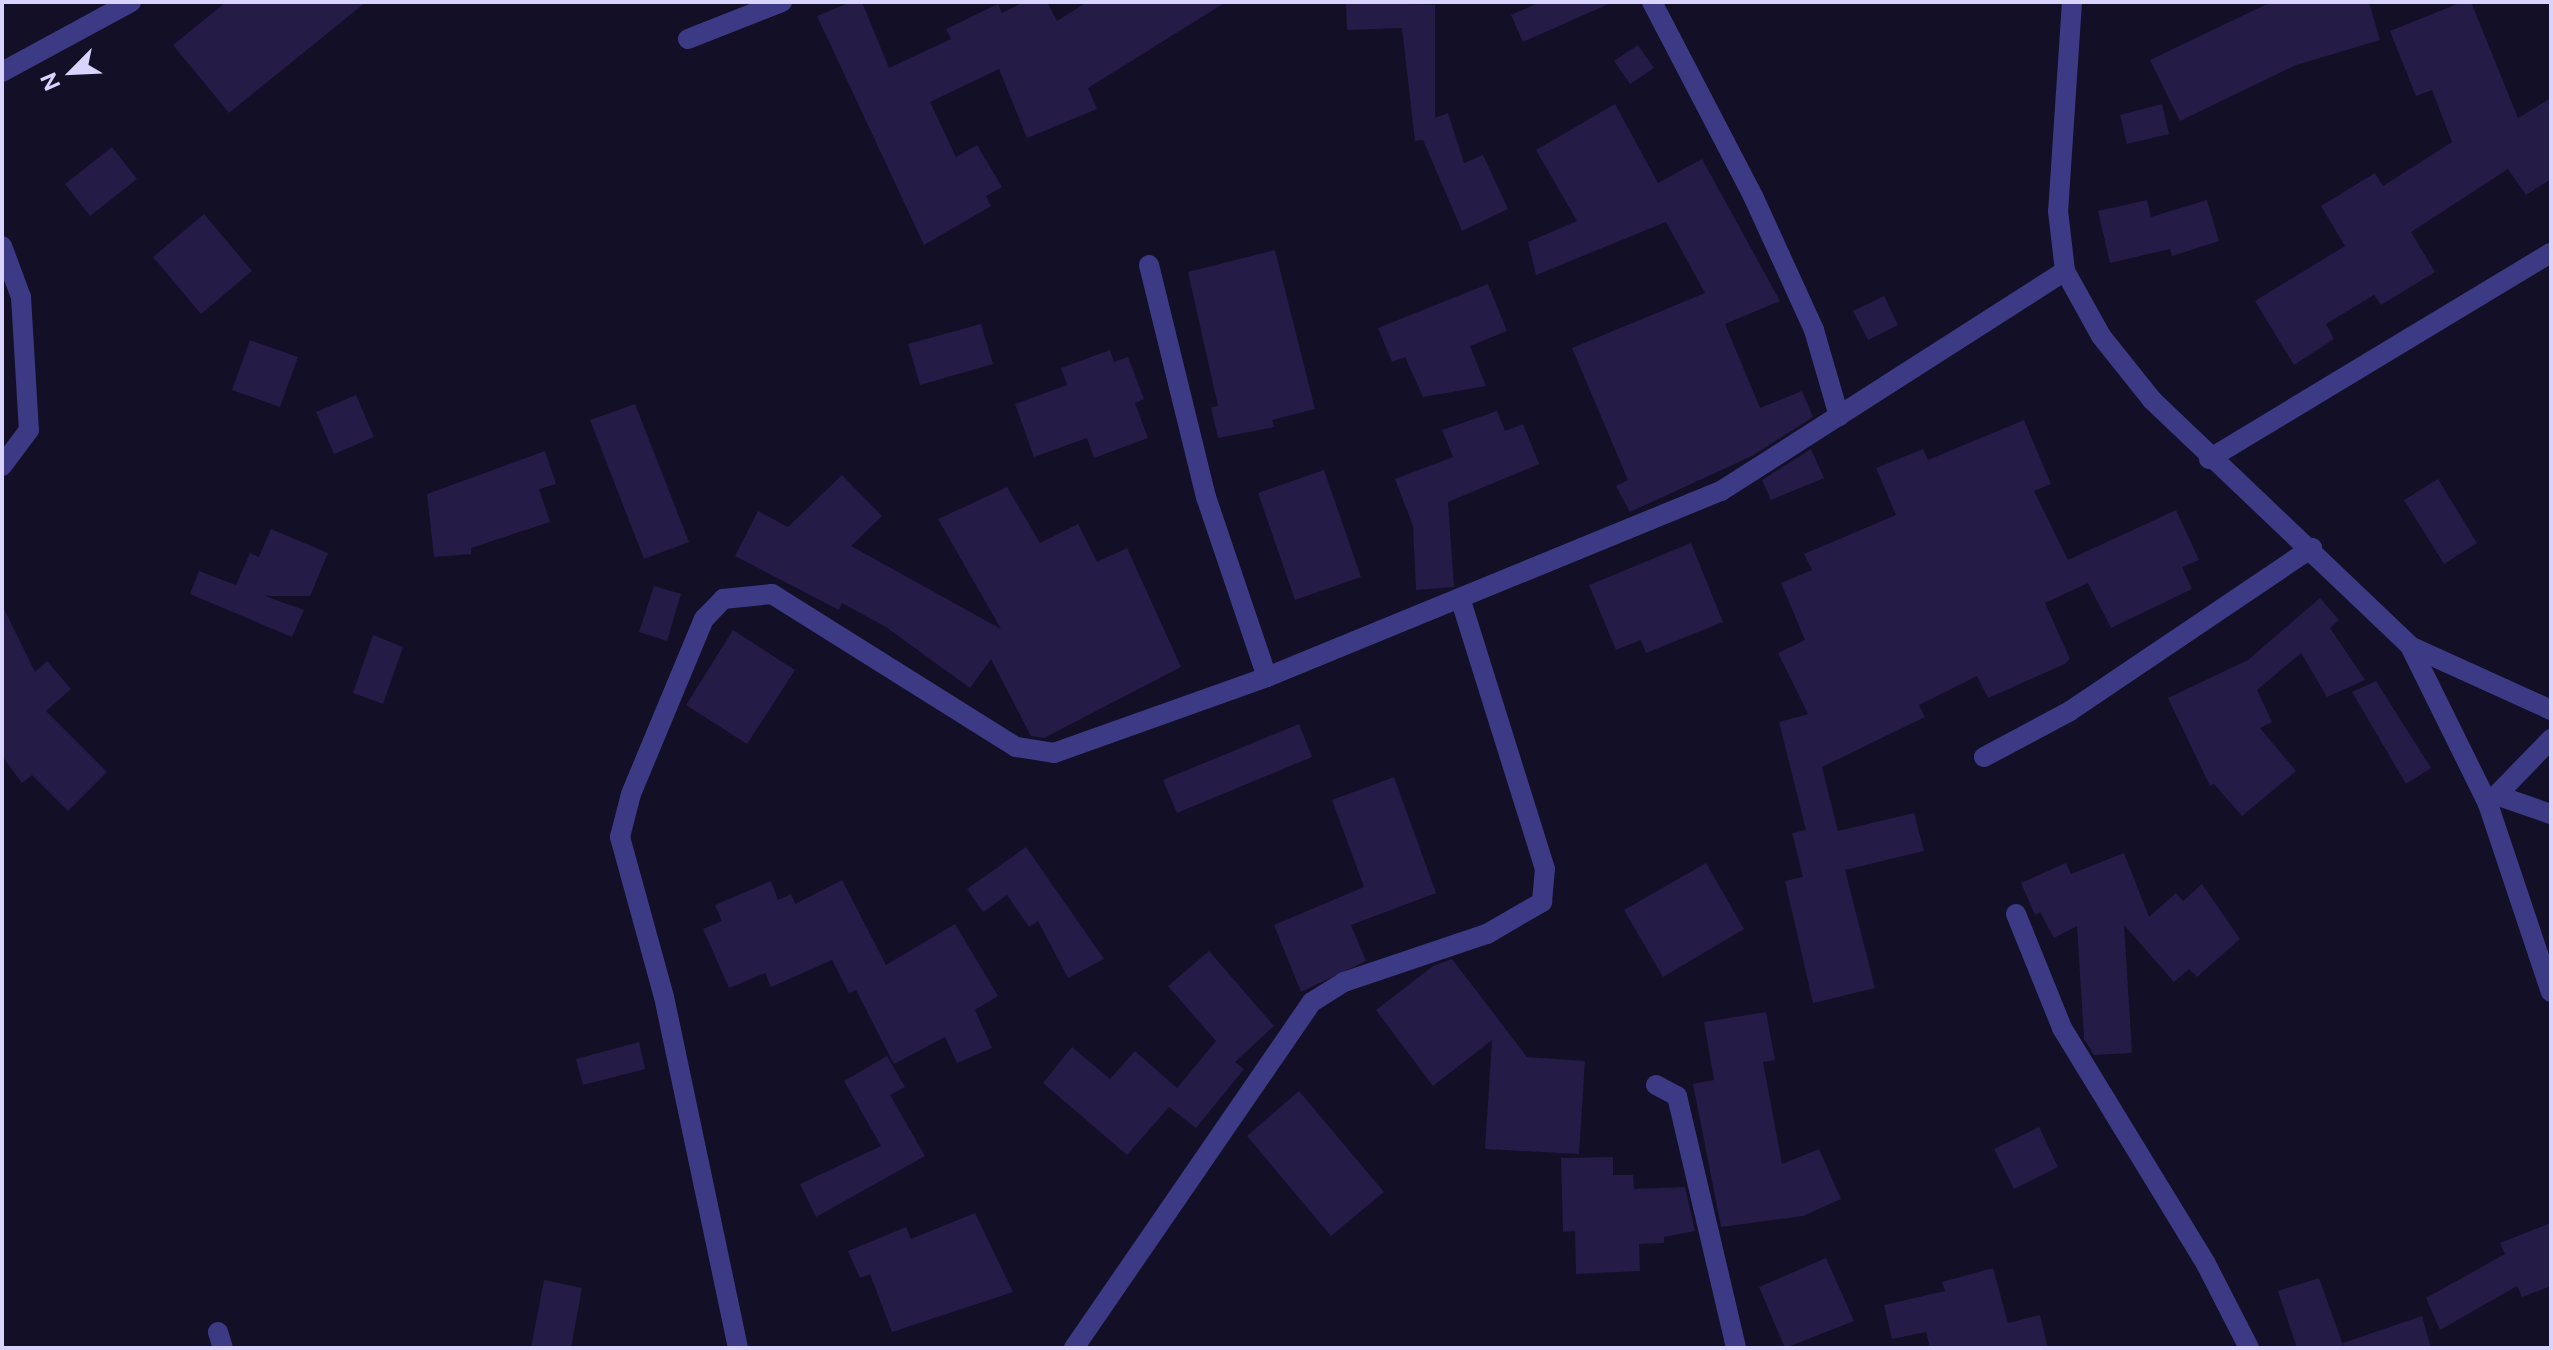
<!DOCTYPE html>
<html>
<head>
<meta charset="utf-8">
<style>
  body { margin:0 }
  #map { position:relative; width:2553px; height:1350px; overflow:hidden; background:#130f26; font-family:"Public Sans",sans-serif }
  div>[style] { position:absolute }
  [style*='--x'] { left:calc(var(--x)*1px); top:calc(var(--y)*1px); width:calc(var(--w)*1px); rotate:calc(var(--a)*1deg) }
  .building>* { inset:0; background:#241b47 }
  .street>* { height:20px; margin:-10px; padding:0 10px; transform-origin:10px; border-radius:10px; background:#3d3a85 }
  span { translate:-50% -50%; white-space:nowrap; text-align:center; line-height:1.15; -webkit-text-stroke:6px #130f26; paint-order:stroke }
  .frame { position:absolute; inset:0; border:4px solid #d9d4ff; pointer-events:none }
  .north { position:absolute; left:32px; top:32px; width:80px; height:80px; -webkit-text-stroke:6px #130f26; paint-order:stroke; rotate:246deg; font-size:22px; font-weight:700; line-height:32px; text-align:center; color:#d9d4ff }
  .north::after { content:''; display:block; margin:auto; width:28px; height:36px; background:#d9d4ff; clip-path:polygon(50% 0,100% 100%,50% 72%,0 100%) }
</style>
</head>
<body>
<div id="map">
  <div class="building">
    <i style="clip-path:polygon(226px 2px,366px 2px,229px 113px,173px 45px)"></i>
    <i style="clip-path:polygon(851px 2px,862px 2px,889px 68px,951px 39px,946px 29px,998px 4px,1002px 13px,1024px 2px,1047px 2px,1057px 21px,1087px 2px,1226px 2px,1088px 88px,1097px 109px,1027px 138px,999px 69px,930px 102px,956px 157px,977px 145px,1002px 187px,986px 196px,991px 206px,924px 245px,817px 16px)"></i>
    <i style="clip-path:polygon(1346px 2px,1435px 5px,1435px 118px,1448px 113px,1464px 163px,1483px 155px,1508px 209px,1462px 231px,1423px 140px,1415px 141px,1402px 28px,1347px 30px)"></i>
    <i style="clip-path:polygon(1540px 2px,1613px 2px,1523px 42px,1511px 15px)"></i>
    <i style="clip-path:polygon(2271px 2px,2369px 2px,2380px 40px,2296px 65px,2180px 121px,2150px 60px)"></i>
    <i style="clip-path:polygon(2462px 2px,2471px 2px,2518px 118px,2551px 98px,2551px 179px,2526px 195px,2508px 169px,2411px 232px,2435px 272px,2381px 305px,2374px 295px,2326px 324px,2334px 339px,2294px 365px,2255px 301px,2345px 246px,2321px 206px,2375px 173px,2383px 186px,2452px 142px,2432px 90px,2416px 96px,2390px 31px)"></i>
    <i style="clip-path:polygon(1638px 45px,1654px 68px,1630px 84px,1614px 61px)"></i>
    <i style="clip-path:polygon(1615px 104px,1658px 183px,1702px 159px,1780px 301px,1725px 324px,1760px 408px,1802px 391px,1813px 417px,1752px 456px,1630px 512px,1616px 486px,1628px 480px,1572px 348px,1705px 293px,1666px 222px,1536px 275px,1528px 242px,1577px 221px,1536px 150px)"></i>
    <i style="clip-path:polygon(2162px 104px,2169px 134px,2127px 144px,2120px 115px)"></i>
    <i style="clip-path:polygon(112px 147px,137px 179px,90px 216px,65px 184px)"></i>
    <i style="clip-path:polygon(2147px 200px,2151px 217px,2207px 200px,2219px 241px,2172px 256px,2170px 249px,2110px 263px,2098px 211px)"></i>
    <i style="clip-path:polygon(204px 214px,252px 271px,201px 314px,153px 257px)"></i>
    <i style="clip-path:polygon(1275px 250px,1315px 409px,1272px 420px,1274px 427px,1218px 438px,1211px 407px,1218px 406px,1188px 272px)"></i>
    <i style="clip-path:polygon(1488px 284px,1507px 331px,1470px 346px,1486px 386px,1423px 397px,1405px 357px,1392px 362px,1378px 328px)"></i>
    <i style="clip-path:polygon(1884px 296px,1898px 325px,1868px 340px,1853px 311px)"></i>
    <i style="clip-path:polygon(981px 324px,993px 364px,920px 385px,908px 344px)"></i>
    <i style="clip-path:polygon(250px 340px,298px 357px,280px 407px,232px 390px)"></i>
    <i style="clip-path:polygon(1110px 350px,1114px 362px,1128px 357px,1144px 399px,1135px 403px,1148px 438px,1094px 458px,1087px 438px,1034px 457px,1015px 404px,1067px 385px,1061px 368px)"></i>
    <i style="clip-path:polygon(356px 395px,374px 437px,334px 454px,316px 412px)"></i>
    <i style="clip-path:polygon(635px 404px,689px 542px,644px 559px,590px 420px)"></i>
    <i style="clip-path:polygon(1497px 411px,1505px 431px,1523px 424px,1539px 464px,1448px 502px,1454px 587px,1416px 590px,1413px 526px,1395px 479px,1453px 457px,1442px 430px)"></i>
    <i style="clip-path:polygon(2024px 420px,2051px 484px,2034px 491px,2068px 560px,2176px 510px,2199px 560px,2182px 567px,2192px 589px,2111px 628px,2088px 583px,2045px 603px,2070px 659px,2065px 664px,1988px 698px,1977px 676px,1919px 705px,1925px 717px,1822px 767px,1838px 831px,1914px 813px,1924px 851px,1845px 870px,1875px 988px,1813px 1003px,1785px 881px,1803px 877px,1792px 833px,1806px 830px,1779px 722px,1808px 714px,1778px 653px,1805px 640px,1781px 583px,1812px 570px,1804px 554px,1896px 515px,1876px 468px,1923px 449px,1928px 460px)"></i>
    <i style="clip-path:polygon(1811px 449px,1824px 478px,1771px 500px,1762px 480px)"></i>
    <i style="clip-path:polygon(545px 451px,556px 484px,539px 489px,550px 522px,471px 548px,471px 554px,434px 557px,427px 494px)"></i>
    <i style="clip-path:polygon(1324px 470px,1361px 577px,1295px 600px,1258px 493px)"></i>
    <i style="clip-path:polygon(842px 475px,882px 516px,851px 546px,1001px 629px,938px 519px,1007px 487px,1040px 543px,1078px 524px,1097px 562px,1127px 548px,1181px 667px,1044px 738px,1031px 736px,991px 659px,970px 688px,886px 627px,842px 603px,839px 610px,735px 556px,758px 511px,788px 527px)"></i>
    <i style="clip-path:polygon(2438px 479px,2477px 543px,2444px 564px,2404px 500px)"></i>
    <i style="clip-path:polygon(271px 529px,328px 553px,310px 596px,265px 596px,304px 610px,292px 637px,190px 594px,199px 571px,236px 585px,250px 553px,259px 557px)"></i>
    <i style="clip-path:polygon(1691px 543px,1723px 622px,1646px 653px,1641px 640px,1616px 650px,1589px 585px)"></i>
    <i style="clip-path:polygon(654px 586px,681px 594px,667px 641px,639px 632px)"></i>
    <i style="clip-path:polygon(2320px 598px,2339px 620px,2330px 628px,2365px 680px,2327px 697px,2301px 653px,2257px 690px,2272px 722px,2260px 728px,2296px 771px,2242px 816px,2214px 784px,2210px 786px,2168px 698px,2248px 660px)"></i>
    <i style="clip-path:polygon(2px 605px,35px 672px,47px 661px,71px 689px,46px 711px,107px 772px,68px 811px,32px 775px,22px 783px,2px 756px)"></i>
    <i style="clip-path:polygon(733px 630px,795px 670px,747px 744px,686px 705px)"></i>
    <i style="clip-path:polygon(373px 635px,403px 647px,383px 704px,353px 693px)"></i>
    <i style="clip-path:polygon(2376px 681px,2431px 768px,2406px 784px,2352px 692px)"></i>
    <i style="clip-path:polygon(1299px 724px,1312px 757px,1177px 813px,1163px 780px)"></i>
    <i style="clip-path:polygon(1394px 777px,1436px 893px,1351px 925px,1366px 961px,1301px 992px,1274px 925px,1364px 887px,1332px 800px)"></i>
    <i style="clip-path:polygon(1026px 847px,1104px 959px,1068px 978px,1038px 921px,1029px 927px,1007px 895px,983px 912px,967px 889px)"></i>
    <i style="clip-path:polygon(2124px 853px,2149px 917px,2176px 893px,2183px 901px,2202px 884px,2240px 939px,2197px 977px,2189px 969px,2174px 982px,2124px 925px,2132px 1053px,2094px 1055px,2084px 1039px,2077px 926px,2054px 938px,2040px 912px,2035px 915px,2021px 883px,2066px 863px,2071px 874px)"></i>
    <i style="clip-path:polygon(1706px 863px,1744px 929px,1663px 977px,1624px 910px)"></i>
    <i style="clip-path:polygon(842px 880px,886px 965px,955px 924px,998px 996px,975px 1010px,992px 1048px,957px 1063px,945px 1037px,894px 1064px,856px 990px,849px 993px,832px 960px,771px 987px,765px 973px,729px 988px,703px 929px,722px 921px,715px 905px,771px 881px,778px 900px,791px 894px,795px 904px)"></i>
    <i style="clip-path:polygon(1209px 951px,1274px 1026px,1235px 1062px,1244px 1069px,1196px 1128px,1169px 1107px,1127px 1155px,1043px 1083px,1072px 1047px,1110px 1079px,1135px 1051px,1177px 1088px,1216px 1041px,1168px 986px)"></i>
    <i style="clip-path:polygon(1452px 959px,1527px 1057px,1585px 1061px,1579px 1154px,1485px 1149px,1492px 1040px,1433px 1086px,1376px 1010px,1433px 966px)"></i>
    <i style="clip-path:polygon(1766px 1012px,1775px 1060px,1763px 1062px,1782px 1164px,1819px 1149px,1841px 1199px,1803px 1216px,1721px 1227px,1693px 1084px,1714px 1080px,1704px 1022px)"></i>
    <i style="clip-path:polygon(639px 1042px,645px 1069px,583px 1085px,576px 1059px)"></i>
    <i style="clip-path:polygon(887px 1056px,905px 1087px,890px 1095px,925px 1156px,816px 1217px,800px 1184px,881px 1146px,844px 1081px)"></i>
    <i style="clip-path:polygon(1299px 1091px,1384px 1192px,1331px 1236px,1247px 1136px)"></i>
    <i style="clip-path:polygon(2039px 1127px,2058px 1167px,2014px 1189px,1994px 1149px)"></i>
    <i style="clip-path:polygon(1613px 1157px,1613px 1175px,1633px 1175px,1634px 1189px,1685px 1187px,1695px 1231px,1664px 1237px,1664px 1243px,1639px 1244px,1640px 1271px,1576px 1274px,1575px 1231px,1563px 1232px,1561px 1158px)"></i>
    <i style="clip-path:polygon(975px 1213px,1013px 1292px,892px 1332px,870px 1274px,860px 1278px,848px 1251px,906px 1227px,911px 1239px)"></i>
    <i style="clip-path:polygon(2551px 1223px,2551px 1286px,2522px 1297px,2517px 1286px,2440px 1330px,2426px 1298px,2505px 1254px,2500px 1243px)"></i>
    <i style="clip-path:polygon(1826px 1258px,1854px 1321px,1785px 1348px,1759px 1287px)"></i>
    <i style="clip-path:polygon(1993px 1268px,2008px 1323px,2040px 1315px,2048px 1348px,1930px 1348px,1926px 1332px,1892px 1339px,1884px 1305px,1945px 1291px,1942px 1282px)"></i>
    <i style="clip-path:polygon(2319px 1278px,2344px 1348px,2343px 1343px,2422px 1316px,2431px 1348px,2297px 1348px,2278px 1291px)"></i>
    <i style="clip-path:polygon(544px 1280px,582px 1288px,571px 1348px,531px 1348px)"></i>
  </div>
  <div class="street">
    <i style="--x:1652;--y:2;--w:219;--a:62.5"></i>
    <i style="--x:1753;--y:196;--w:147;--a:65.5"></i>
    <i style="--x:1814;--y:330;--w:90;--a:73.8"></i>
    <i style="--x:2072;--y:2;--w:209;--a:93.8"></i>
    <i style="--x:2058;--y:211;--w:60;--a:83.3"></i>
    <i style="--x:2065;--y:271;--w:74;--a:61"></i>
    <i style="--x:2101;--y:336;--w:82;--a:51.4"></i>
    <i style="--x:2152;--y:400;--w:356;--a:43.6"></i>
    <i style="--x:2410;--y:646;--w:176;--a:63.7"></i>
    <i style="--x:2488;--y:804;--w:198;--a:71.5"></i>
    <i style="--x:688;--y:39;--w:101;--a:-21.5"></i>
    <i style="--x:2;--y:72;--w:147;--a:-28.5"></i>
    <i style="--x:2;--y:246;--w:54;--a:69.6"></i>
    <i style="--x:21;--y:297;--w:133;--a:86.6"></i>
    <i style="--x:29;--y:430;--w:45;--a:126.9"></i>
    <i style="--x:1149;--y:265;--w:239;--a:76.2"></i>
    <i style="--x:1206;--y:497;--w:190;--a:71.3"></i>
    <i style="--x:2209;--y:459;--w:399;--a:-31.1"></i>
    <i style="--x:2410;--y:646;--w:155;--a:24.4"></i>
    <i style="--x:1984;--y:757;--w:98;--a:-28.1"></i>
    <i style="--x:2070;--y:711;--w:292;--a:-34"></i>
    <i style="--x:2496;--y:795;--w:58;--a:19.1"></i>
    <i style="--x:2488;--y:804;--w:91;--a:-45.9"></i>
    <i style="--x:2016;--y:914;--w:123;--a:68"></i>
    <i style="--x:2062;--y:1028;--w:276;--a:58.6"></i>
    <i style="--x:2206;--y:1264;--w:94;--a:62.9"></i>
    <i style="--x:1656;--y:1085;--w:24;--a:28"></i>
    <i style="--x:1677;--y:1096;--w:259;--a:76.8"></i>
    <i style="--x:218;--y:1332;--w:17;--a:73"></i>
    <i style="--x:738;--y:1348;--w:359;--a:-101.9"></i>
    <i style="--x:664;--y:997;--w:166;--a:-105.4"></i>
    <i style="--x:620;--y:837;--w:44;--a:-75.7"></i>
    <i style="--x:631;--y:794;--w:190;--a:-67.4"></i>
    <i style="--x:704;--y:619;--w:28;--a:-46"></i>
    <i style="--x:723;--y:599;--w:49;--a:-5.8"></i>
    <i style="--x:772;--y:594;--w:288;--a:32.1"></i>
    <i style="--x:1016;--y:747;--w:38;--a:9"></i>
    <i style="--x:1054;--y:753;--w:226;--a:-19.6"></i>
    <i style="--x:1267;--y:677;--w:491;--a:-22.3"></i>
    <i style="--x:1721;--y:491;--w:408;--a:-32.6"></i>
    <i style="--x:1074;--y:1348;--w:420;--a:-55.5"></i>
    <i style="--x:1312;--y:1002;--w:38;--a:-32"></i>
    <i style="--x:1344;--y:982;--w:151;--a:-18.6"></i>
    <i style="--x:1487;--y:934;--w:64;--a:-30.2"></i>
    <i style="--x:1542;--y:902;--w:33;--a:-85"></i>
    <i style="--x:1545;--y:869;--w:284;--a:-107.4"></i>
  </div>
  <div class="frame"></div>
  <div class="north">N</div>
</div>
</body>
</html>
